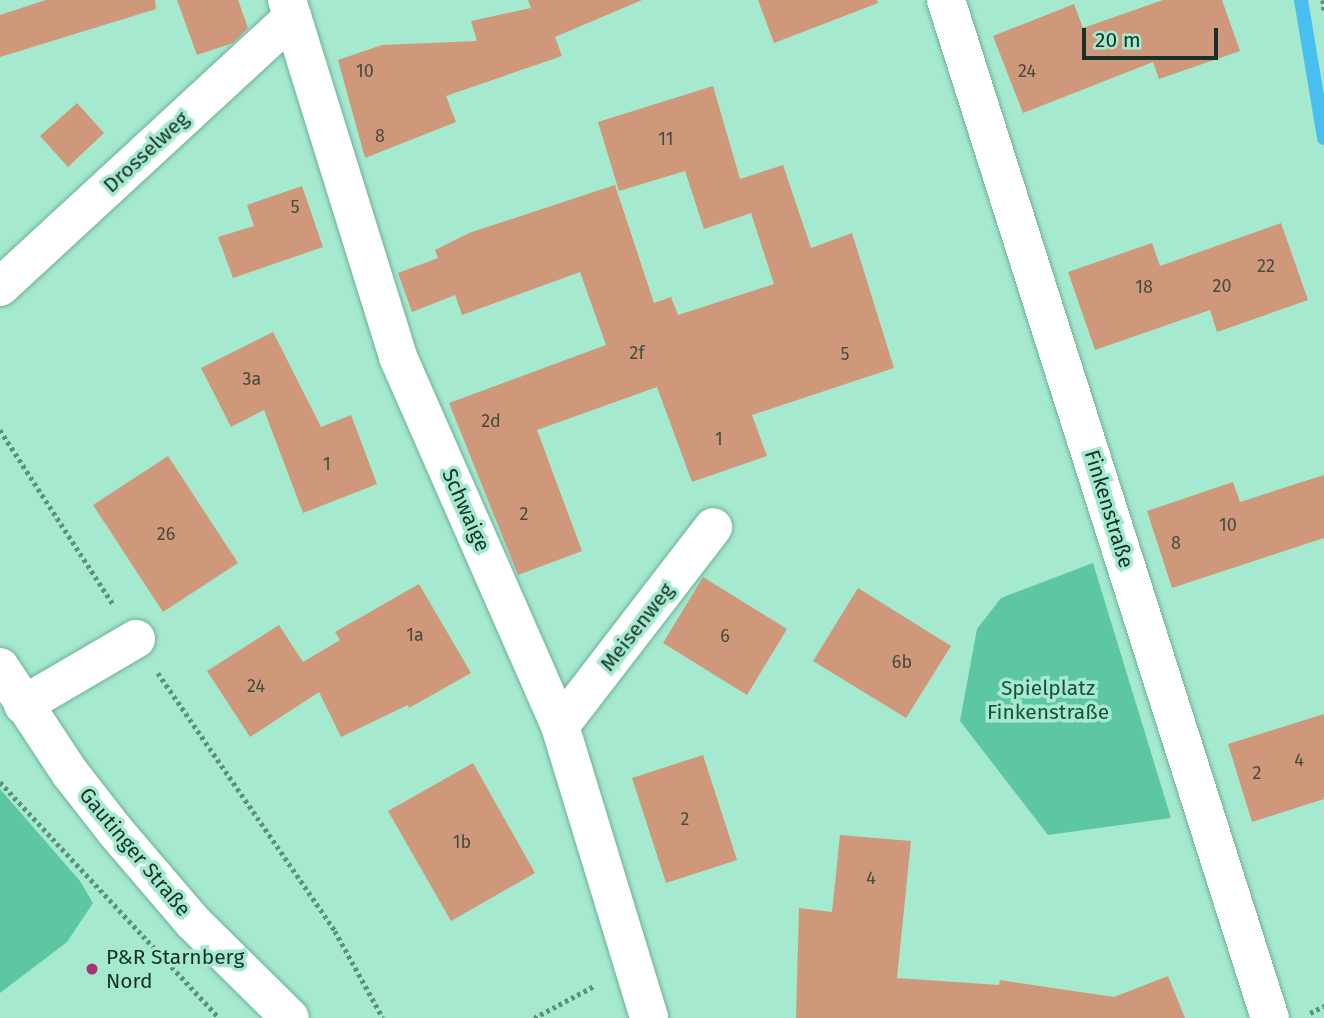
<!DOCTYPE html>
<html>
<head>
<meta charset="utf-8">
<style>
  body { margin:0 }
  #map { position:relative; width:1324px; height:1018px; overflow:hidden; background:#a5e9cf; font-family:"Fira Sans",sans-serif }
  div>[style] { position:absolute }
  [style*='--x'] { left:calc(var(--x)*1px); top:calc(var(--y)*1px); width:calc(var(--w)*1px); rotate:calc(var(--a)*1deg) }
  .green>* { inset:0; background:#5dc7a4 }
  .stream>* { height:14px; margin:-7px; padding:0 7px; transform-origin:7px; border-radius:7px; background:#4abfef }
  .building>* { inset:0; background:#cf987b }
  .path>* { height:4.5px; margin-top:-2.25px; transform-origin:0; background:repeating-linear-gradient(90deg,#5f8f7d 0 3.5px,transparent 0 7px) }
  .roads { filter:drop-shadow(0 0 2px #6db097) drop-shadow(0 0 2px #6db097) }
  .minor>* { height:38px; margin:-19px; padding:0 19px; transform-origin:19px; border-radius:19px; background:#fff }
  .major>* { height:38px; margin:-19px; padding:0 19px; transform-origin:19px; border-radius:19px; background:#fff }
  .dots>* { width:19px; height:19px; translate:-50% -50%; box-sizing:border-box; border:4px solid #a5e9cf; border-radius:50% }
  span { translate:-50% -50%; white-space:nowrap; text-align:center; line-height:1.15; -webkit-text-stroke:7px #a5e9cf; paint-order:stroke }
  .number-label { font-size:18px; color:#444c3d }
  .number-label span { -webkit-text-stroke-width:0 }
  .street-label { font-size:21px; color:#163228 }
  .park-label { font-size:21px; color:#1a4e3d }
  .poi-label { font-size:21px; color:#163228 }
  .left { translate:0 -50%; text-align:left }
  .scale { position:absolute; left:1082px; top:28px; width:136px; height:32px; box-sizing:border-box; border:4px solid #163228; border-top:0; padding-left:9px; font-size:21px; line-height:24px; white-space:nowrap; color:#163228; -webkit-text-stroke:5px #a5e9cf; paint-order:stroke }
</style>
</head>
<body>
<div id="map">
  <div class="green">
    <i style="clip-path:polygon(1093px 563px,1171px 818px,1048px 835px,960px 721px,977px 629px,1001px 598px)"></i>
    <i style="clip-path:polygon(0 789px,80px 881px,93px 903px,67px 942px,0 993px)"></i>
  </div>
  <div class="stream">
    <i style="--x:1301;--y:0;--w:140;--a:80.5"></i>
  </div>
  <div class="building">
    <i style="clip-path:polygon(46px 0,155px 0,156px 9px,0 57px,0 15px)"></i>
    <i style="clip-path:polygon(177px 0,238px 0,248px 28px,233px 43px,197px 55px)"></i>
    <i style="clip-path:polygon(528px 0,642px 0,555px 37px,562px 56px,446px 96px,456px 122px,365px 158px,338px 60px,382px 45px,477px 41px,471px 21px,531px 8px)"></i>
    <i style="clip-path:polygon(758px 0,877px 0,878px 3px,774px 43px)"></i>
    <i style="clip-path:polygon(1163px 0,1222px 0,1240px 51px,1159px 79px,1153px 62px,1023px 113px,993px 36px,1074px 4px,1083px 28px)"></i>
    <i style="clip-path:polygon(713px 86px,740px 179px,783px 165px,811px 248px,852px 233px,894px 368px,752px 415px,767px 456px,692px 482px,657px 387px,537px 430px,582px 551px,518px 575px,449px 403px,606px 345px,580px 272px,462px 315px,455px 295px,412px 312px,398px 273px,438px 258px,435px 250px,469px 233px,615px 185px,654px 303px,671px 297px,678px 315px,774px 284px,751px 213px,704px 229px,685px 171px,619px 191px,598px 122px)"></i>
    <i style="clip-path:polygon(77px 103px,104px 133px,68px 167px,40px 136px)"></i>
    <i style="clip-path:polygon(302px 186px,323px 247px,233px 278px,218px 237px,254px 226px,247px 205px)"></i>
    <i style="clip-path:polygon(1281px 223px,1308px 300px,1217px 332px,1210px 310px,1095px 350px,1068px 272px,1152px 243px,1160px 266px)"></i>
    <i style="clip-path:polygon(273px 332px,321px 427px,351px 415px,377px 484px,303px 513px,264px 410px,231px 427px,201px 368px)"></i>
    <i style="clip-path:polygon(168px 456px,238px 563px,163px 612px,93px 505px)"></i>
    <i style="clip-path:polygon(1324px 475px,1324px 538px,1172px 588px,1147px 511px,1233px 482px,1240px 502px)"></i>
    <i style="clip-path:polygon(703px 577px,787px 629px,747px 695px,663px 643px)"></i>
    <i style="clip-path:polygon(419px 584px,471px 673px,409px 708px,408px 705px,341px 737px,319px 692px,250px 737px,207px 671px,279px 625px,303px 662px,340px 640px,335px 632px)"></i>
    <i style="clip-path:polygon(858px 588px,951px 646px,906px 718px,813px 661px)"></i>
    <i style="clip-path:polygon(1324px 714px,1324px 799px,1252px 822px,1228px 744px)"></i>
    <i style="clip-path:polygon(703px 755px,737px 860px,666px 883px,632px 778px)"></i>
    <i style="clip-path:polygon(473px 763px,535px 873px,451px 921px,388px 811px)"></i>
    <i style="clip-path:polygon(840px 835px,911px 841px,897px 978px,999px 985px,1000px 980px,1114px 997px,1168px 976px,1185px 1018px,796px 1018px,799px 908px,832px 912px)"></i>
  </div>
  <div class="path">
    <i style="--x:1323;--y:0;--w:10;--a:84"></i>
    <i style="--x:0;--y:430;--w:207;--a:57"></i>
    <i style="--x:158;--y:673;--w:313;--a:55.5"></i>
    <i style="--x:335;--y:931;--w:99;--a:61.1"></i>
    <i style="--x:0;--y:782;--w:322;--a:47.1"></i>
    <i style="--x:1310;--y:1013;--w:16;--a:-27"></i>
    <i style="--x:534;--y:1018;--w:68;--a:-28.1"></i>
  </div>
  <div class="roads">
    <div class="minor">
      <i style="--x:287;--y:0;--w:374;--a:72.7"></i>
      <i style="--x:398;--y:357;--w:403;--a:66.3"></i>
      <i style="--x:560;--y:726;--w:305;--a:73"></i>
      <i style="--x:946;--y:0;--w:1068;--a:72.35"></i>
      <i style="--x:0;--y:287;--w:398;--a:-42.7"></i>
      <i style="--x:23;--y:705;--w:131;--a:-30.3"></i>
      <i style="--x:560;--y:726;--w:251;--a:-52.4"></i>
    </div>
    <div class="major">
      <i style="--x:0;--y:667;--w:127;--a:56.6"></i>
      <i style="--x:70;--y:773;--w:75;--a:52.1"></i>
      <i style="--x:116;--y:832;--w:118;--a:49.5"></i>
      <i style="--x:193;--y:922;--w:136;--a:44.7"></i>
    </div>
  </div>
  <div class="dots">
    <i style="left:92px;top:969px;background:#af2e7a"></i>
  </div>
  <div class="number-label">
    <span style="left:365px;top:71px">10</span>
    <span style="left:1027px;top:71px">24</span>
    <span style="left:380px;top:136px">8</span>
    <span style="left:666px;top:139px">11</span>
    <span style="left:295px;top:207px">5</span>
    <span style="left:1266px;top:266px">22</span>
    <span style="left:1222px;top:286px">20</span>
    <span style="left:1144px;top:287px">18</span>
    <span style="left:637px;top:353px">2f</span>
    <span style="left:845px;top:354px">5</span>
    <span style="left:252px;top:379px">3a</span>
    <span style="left:491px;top:421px">2d</span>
    <span style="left:719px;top:439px">1</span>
    <span style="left:327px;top:464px">1</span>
    <span style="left:524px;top:514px">2</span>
    <span style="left:1228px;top:525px">10</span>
    <span style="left:166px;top:534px">26</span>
    <span style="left:1176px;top:543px">8</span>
    <span style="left:415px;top:635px">1a</span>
    <span style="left:725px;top:636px">6</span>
    <span style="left:902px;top:662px">6b</span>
    <span style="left:256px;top:686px">24</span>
    <span style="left:1299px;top:760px">4</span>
    <span style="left:1257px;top:773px">2</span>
    <span style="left:685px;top:819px">2</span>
    <span style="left:462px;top:842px">1b</span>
    <span style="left:871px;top:878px">4</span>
  </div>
  <div class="street-label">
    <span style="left:146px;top:152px;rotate:-43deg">Drosselweg</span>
    <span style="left:1109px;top:509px;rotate:73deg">Finkenstraße</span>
    <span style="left:466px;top:510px;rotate:66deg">Schwaige</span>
    <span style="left:637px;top:627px;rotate:-52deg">Meisenweg</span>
    <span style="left:135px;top:852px;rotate:50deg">Gautinger Straße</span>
  </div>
  <div class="park-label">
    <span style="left:1048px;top:700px">Spielplatz<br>Finkenstraße</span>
  </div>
  <div class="poi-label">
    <span class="left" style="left:106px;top:969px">P&amp;R Starnberg<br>Nord</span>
  </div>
  <div class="scale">20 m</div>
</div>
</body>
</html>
